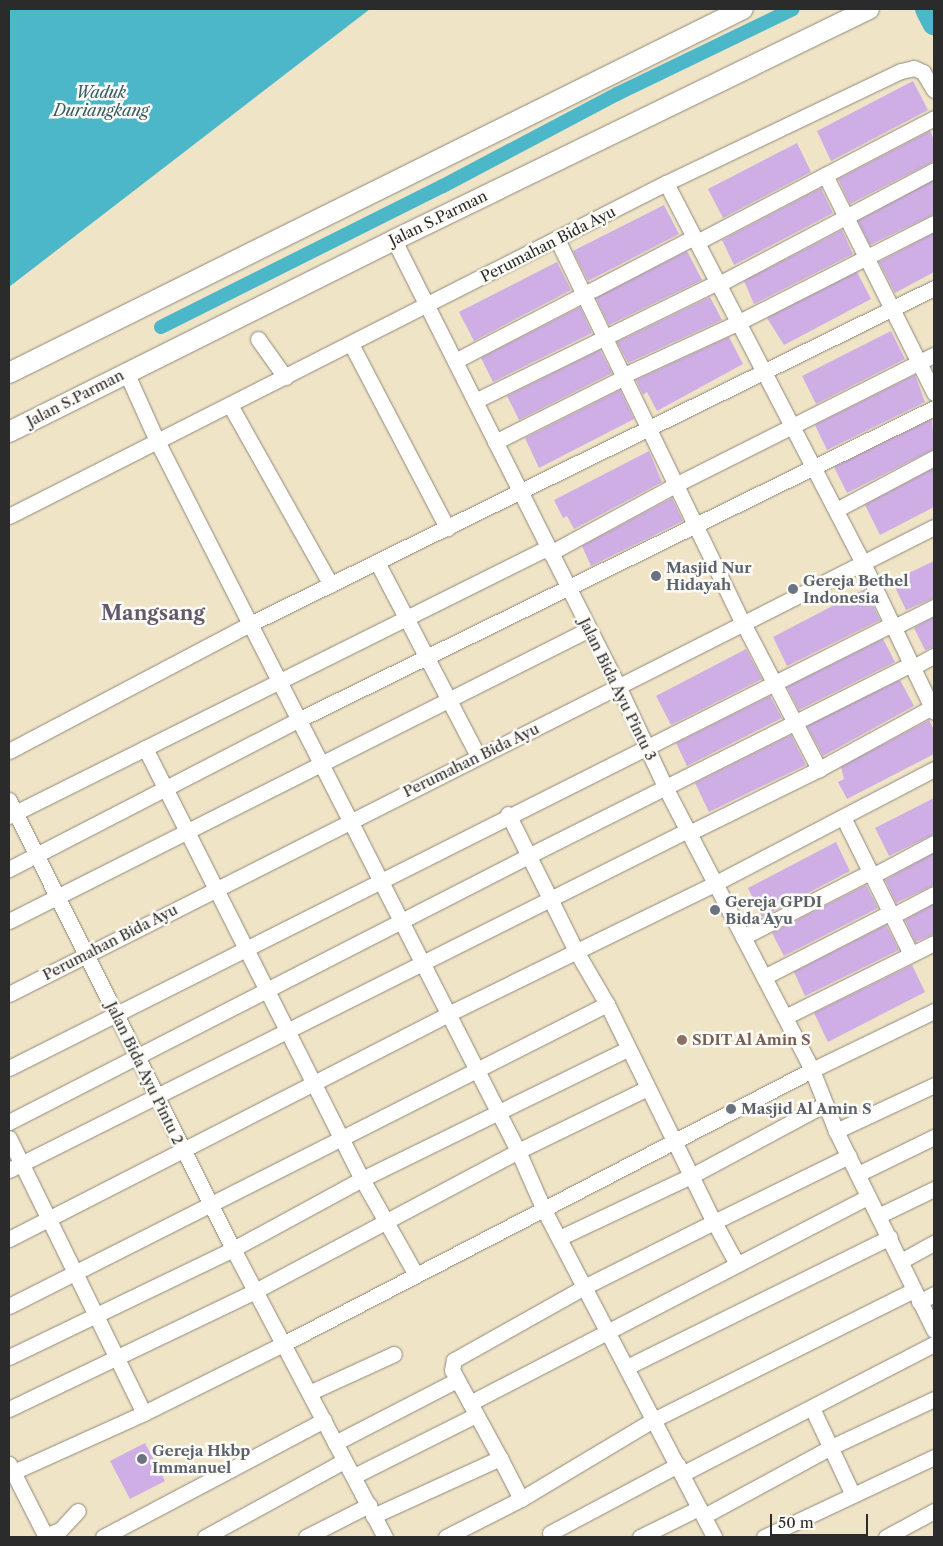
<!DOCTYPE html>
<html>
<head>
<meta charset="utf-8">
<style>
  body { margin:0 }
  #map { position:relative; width:943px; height:1546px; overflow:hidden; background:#f0e4c7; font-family:"Libre Caslon Text",serif }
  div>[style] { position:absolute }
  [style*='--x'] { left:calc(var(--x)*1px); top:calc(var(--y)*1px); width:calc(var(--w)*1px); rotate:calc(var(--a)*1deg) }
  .water>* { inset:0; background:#4db7ca }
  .canal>* { height:14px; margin:-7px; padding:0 7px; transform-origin:7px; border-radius:7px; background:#4db7ca }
  .river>* { height:24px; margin:-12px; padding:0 12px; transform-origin:12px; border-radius:12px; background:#4db7ca }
  .building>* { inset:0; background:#ceaee4 }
  .roads { filter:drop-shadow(0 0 1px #8e8879) drop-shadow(0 0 1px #8e8879) }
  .minor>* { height:15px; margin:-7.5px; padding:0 7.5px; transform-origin:7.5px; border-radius:7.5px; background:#fff }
  .major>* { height:20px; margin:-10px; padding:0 10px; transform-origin:10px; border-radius:10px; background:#fff }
  .dots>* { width:14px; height:14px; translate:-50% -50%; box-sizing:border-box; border:2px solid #fdfcf7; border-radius:50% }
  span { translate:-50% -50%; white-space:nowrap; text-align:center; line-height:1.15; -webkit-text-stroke:5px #fdfcf7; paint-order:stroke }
  .street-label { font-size:15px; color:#2b2b2b }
  .worship-label { font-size:15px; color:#5b616d; font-weight:700 }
  .left { translate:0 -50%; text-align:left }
  .education-label { font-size:15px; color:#785e54; font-weight:700 }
  .water-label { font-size:16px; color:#375c63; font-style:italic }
  .district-label { font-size:20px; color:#64596c; font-weight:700 }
  .frame { position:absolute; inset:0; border:10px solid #2b2b2b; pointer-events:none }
  .scale { position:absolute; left:770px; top:1514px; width:98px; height:22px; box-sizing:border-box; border:2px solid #2b2b2b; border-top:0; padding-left:6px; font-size:15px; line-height:18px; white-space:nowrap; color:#2b2b2b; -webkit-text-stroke:4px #fdfcf7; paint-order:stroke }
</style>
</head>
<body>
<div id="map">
  <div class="water">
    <i style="clip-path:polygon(9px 9px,370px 9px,9px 287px)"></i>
  </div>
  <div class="canal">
    <i style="--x:161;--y:327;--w:315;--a:-26.6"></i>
    <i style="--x:443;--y:186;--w:197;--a:-27.9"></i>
    <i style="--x:617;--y:94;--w:195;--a:-25.8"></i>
  </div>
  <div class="river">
    <i style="--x:927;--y:9;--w:16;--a:63"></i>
  </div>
  <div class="building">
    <i style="clip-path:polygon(913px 81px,928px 110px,831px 161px,817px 131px)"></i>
    <i style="clip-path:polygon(930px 131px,934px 140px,934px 161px,850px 204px,838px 179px)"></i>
    <i style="clip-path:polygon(797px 143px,811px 172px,723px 218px,708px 189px)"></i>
    <i style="clip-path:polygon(934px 180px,934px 214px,870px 245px,858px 221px)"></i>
    <i style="clip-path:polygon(821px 188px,833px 213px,734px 265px,722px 240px)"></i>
    <i style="clip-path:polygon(664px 205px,679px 234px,588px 281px,573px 251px)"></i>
    <i style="clip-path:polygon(842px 230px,853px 254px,754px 304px,744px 281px)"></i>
    <i style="clip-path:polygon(934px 233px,934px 272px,895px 293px,879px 262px)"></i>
    <i style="clip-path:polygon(687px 251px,702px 280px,609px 325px,596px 298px)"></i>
    <i style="clip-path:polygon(557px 262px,571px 290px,474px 341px,459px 312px)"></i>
    <i style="clip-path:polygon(857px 272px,871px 299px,784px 345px,767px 318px)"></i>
    <i style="clip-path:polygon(710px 297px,722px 320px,628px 363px,617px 342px)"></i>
    <i style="clip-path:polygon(580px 307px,592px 333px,493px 382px,481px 358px)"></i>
    <i style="clip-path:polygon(891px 331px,905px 359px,816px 404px,802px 376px)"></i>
    <i style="clip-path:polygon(729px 337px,743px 364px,657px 411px,647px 392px,643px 395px,636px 380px)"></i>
    <i style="clip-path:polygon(600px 350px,612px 373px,519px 420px,507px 396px)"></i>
    <i style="clip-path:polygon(915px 375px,925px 402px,827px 450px,815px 425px)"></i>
    <i style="clip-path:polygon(620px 390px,634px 419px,539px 468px,525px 438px)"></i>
    <i style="clip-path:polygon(932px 419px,934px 449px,847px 493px,834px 467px)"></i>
    <i style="clip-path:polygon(649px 451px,662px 482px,574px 529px,567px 516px,563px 518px,554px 500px)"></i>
    <i style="clip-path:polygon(934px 468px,934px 507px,880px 535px,865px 505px)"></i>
    <i style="clip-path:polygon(672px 498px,683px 521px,591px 566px,582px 546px)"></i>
    <i style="clip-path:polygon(934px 561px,934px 598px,906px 610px,892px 581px)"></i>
    <i style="clip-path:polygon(865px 589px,880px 620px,787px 666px,773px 637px)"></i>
    <i style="clip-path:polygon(934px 617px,934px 647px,925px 650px,914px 628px)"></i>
    <i style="clip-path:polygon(883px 639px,895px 662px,799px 710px,787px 687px)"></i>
    <i style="clip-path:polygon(746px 649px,762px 679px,671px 725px,656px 696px)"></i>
    <i style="clip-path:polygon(900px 680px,914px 706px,823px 756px,807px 726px)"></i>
    <i style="clip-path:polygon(770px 696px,782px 718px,687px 766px,676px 743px)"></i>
    <i style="clip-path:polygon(929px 720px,934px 730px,934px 754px,847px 799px,838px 782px,844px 779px,841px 767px)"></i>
    <i style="clip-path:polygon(791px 735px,806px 765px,709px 812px,695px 783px)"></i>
    <i style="clip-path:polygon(934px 798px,934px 834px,889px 856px,875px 828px)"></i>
    <i style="clip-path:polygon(836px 842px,850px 871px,762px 917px,748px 888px)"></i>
    <i style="clip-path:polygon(934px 853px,934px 885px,896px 903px,885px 880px)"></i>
    <i style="clip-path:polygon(866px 885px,878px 908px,784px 956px,772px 933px)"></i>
    <i style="clip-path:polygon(934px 904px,934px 934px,915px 942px,905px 920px)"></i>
    <i style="clip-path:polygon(886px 925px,899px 950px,805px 996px,794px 972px)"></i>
    <i style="clip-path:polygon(912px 965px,925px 992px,828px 1042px,814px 1013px)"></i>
    <i style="clip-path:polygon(145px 1443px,165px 1481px,130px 1499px,110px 1461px)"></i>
  </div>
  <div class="roads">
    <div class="minor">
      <i style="--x:825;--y:175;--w:244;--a:63.4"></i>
      <i style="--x:666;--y:183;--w:426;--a:62.6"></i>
      <i style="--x:862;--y:561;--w:167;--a:64.5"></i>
      <i style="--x:557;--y:239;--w:427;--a:64.2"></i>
      <i style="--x:743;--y:623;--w:165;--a:62.5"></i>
      <i style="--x:394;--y:240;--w:501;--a:63.33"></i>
      <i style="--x:619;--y:688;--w:111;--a:65"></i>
      <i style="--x:666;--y:789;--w:317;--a:62.5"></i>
      <i style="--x:812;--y:1070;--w:66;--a:68.5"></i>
      <i style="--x:836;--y:1131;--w:222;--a:63.8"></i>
      <i style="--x:697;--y:242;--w:267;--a:-27.6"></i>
      <i style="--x:719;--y:284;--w:243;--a:-27.9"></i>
      <i style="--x:258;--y:339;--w:47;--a:54.6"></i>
      <i style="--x:351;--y:344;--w:208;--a:62.4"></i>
      <i style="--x:455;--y:361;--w:269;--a:-27.4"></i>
      <i style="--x:126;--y:372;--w:76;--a:65.8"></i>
      <i style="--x:157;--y:441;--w:797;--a:63.05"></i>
      <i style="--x:518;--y:1151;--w:64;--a:66.2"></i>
      <i style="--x:544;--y:1210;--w:369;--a:62.5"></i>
      <i style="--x:624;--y:375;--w:127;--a:-24.7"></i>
      <i style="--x:739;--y:322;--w:219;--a:-26.9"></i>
      <i style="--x:475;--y:401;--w:271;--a:-26.1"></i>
      <i style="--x:230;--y:405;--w:206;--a:60.7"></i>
      <i style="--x:495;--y:442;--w:145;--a:-26.6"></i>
      <i style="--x:836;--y:510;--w:111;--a:-28"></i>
      <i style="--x:9;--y:516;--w:737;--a:-26.88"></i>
      <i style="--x:666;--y:183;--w:260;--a:-25.5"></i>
      <i style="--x:901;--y:71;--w:13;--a:-13"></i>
      <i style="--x:914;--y:68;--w:10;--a:24"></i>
      <i style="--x:923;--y:72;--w:21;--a:59"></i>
      <i style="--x:550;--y:553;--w:145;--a:-28.5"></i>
      <i style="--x:677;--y:484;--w:288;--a:-26.7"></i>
      <i style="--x:377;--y:562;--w:219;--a:62.5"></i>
      <i style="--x:894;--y:627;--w:45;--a:-26.6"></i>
      <i style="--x:913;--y:667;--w:24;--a:-28"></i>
      <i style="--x:145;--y:748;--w:483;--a:63.3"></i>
      <i style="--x:362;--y:1179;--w:110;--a:60.6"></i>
      <i style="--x:9;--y:751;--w:272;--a:-27.8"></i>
      <i style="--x:250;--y:624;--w:762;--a:-26.16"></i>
      <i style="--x:9;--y:800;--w:502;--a:63.49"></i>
      <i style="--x:233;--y:1249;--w:326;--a:62.2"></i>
      <i style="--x:508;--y:814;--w:153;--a:63.6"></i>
      <i style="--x:576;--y:951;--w:61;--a:59.7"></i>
      <i style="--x:607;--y:1004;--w:243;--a:63.9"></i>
      <i style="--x:714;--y:1222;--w:150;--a:-26.1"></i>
      <i style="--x:9;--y:816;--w:601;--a:-26.48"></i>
      <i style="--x:843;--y:817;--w:153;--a:63.6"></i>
      <i style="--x:689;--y:833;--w:145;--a:-26.2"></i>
      <i style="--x:819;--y:769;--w:131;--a:-28.7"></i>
      <i style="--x:9;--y:869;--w:325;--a:-27.3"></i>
      <i style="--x:298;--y:720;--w:708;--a:-26.13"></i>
      <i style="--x:872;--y:876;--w:70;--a:-28"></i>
      <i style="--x:892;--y:916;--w:47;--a:-27.6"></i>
      <i style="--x:9;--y:921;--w:649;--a:-26.72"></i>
      <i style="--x:743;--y:937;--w:143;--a:-27.1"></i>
      <i style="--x:764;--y:977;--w:143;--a:-27.1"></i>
      <i style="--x:9;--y:994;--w:1036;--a:-26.79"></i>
      <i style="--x:785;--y:1017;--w:166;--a:-26.4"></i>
      <i style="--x:9;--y:1068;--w:988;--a:-26.69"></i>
      <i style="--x:9;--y:1122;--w:585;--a:-27.13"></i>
      <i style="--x:530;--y:855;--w:426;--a:-26.6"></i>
      <i style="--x:836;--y:1131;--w:108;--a:-25.1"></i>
      <i style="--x:9;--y:1138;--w:306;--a:63.9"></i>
      <i style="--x:9;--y:1170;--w:759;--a:-26.6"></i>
      <i style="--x:858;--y:1174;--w:85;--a:-26"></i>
      <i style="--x:878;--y:1216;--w:62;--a:-25.7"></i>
      <i style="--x:559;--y:1238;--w:146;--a:-25.2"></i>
      <i style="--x:691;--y:1176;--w:152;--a:-28.2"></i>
      <i style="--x:9;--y:1239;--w:493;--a:-27.1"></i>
      <i style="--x:448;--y:1014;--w:298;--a:-26"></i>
      <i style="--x:716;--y:883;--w:246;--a:-27.6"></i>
      <i style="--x:901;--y:1261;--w:38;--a:-29"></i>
      <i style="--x:919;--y:1302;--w:17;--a:-28"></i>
      <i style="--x:9;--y:1306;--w:670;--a:-26.79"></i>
      <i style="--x:9;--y:1357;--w:249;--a:-25.7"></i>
      <i style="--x:233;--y:1249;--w:147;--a:-28.5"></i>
      <i style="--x:362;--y:1179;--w:295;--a:-26.1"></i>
      <i style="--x:627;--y:1367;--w:293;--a:-26.3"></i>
      <i style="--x:311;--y:1392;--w:91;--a:-24.6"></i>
      <i style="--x:470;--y:1403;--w:448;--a:-27.4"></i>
      <i style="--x:812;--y:1408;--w:96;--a:64.8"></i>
      <i style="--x:9;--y:1409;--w:273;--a:-25.6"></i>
      <i style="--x:255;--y:1291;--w:298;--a:-28"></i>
      <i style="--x:518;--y:1151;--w:144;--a:-25.9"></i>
      <i style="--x:335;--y:1443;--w:137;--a:-27.3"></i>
      <i style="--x:500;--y:1458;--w:100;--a:-118.6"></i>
      <i style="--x:452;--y:1370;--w:10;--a:-79"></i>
      <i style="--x:454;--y:1360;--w:151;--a:-29.3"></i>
      <i style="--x:586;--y:1286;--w:143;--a:-26.6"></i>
      <i style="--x:714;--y:1222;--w:48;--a:61.3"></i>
      <i style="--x:9;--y:1464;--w:82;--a:63.1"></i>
      <i style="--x:9;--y:1474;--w:148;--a:-24.3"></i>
      <i style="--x:144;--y:1413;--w:157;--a:-26.4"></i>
      <i style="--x:285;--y:1343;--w:594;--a:-27.39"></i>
      <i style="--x:812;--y:1070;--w:136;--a:-25.8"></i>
      <i style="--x:682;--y:1474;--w:284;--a:-27.3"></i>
      <i style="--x:354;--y:1476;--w:136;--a:-26.6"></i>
      <i style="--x:373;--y:1516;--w:140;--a:-24.5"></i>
      <i style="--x:500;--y:1458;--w:46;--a:62.9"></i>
      <i style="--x:704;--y:1516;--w:142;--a:-28.5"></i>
      <i style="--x:829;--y:1448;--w:116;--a:-25"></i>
      <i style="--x:550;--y:1533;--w:145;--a:-28"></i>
      <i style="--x:45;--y:1536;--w:16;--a:-22"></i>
      <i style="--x:60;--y:1530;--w:26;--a:-47"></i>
      <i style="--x:103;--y:1537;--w:250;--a:-27.9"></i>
      <i style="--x:205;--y:1537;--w:158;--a:-28.7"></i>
      <i style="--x:306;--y:1537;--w:71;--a:-26.9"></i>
      <i style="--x:446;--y:1537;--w:84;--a:-26.9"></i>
      <i style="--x:521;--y:1499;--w:154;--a:-30.9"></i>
      <i style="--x:653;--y:1420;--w:289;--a:-26.5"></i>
      <i style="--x:640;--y:1537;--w:66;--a:-26.2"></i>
      <i style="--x:764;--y:1537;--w:188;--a:-25.2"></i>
      <i style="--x:886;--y:1537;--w:55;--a:-28.4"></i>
    </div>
    <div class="major">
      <i style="--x:9;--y:373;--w:819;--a:-26.38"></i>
      <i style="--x:9;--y:432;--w:430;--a:-26.5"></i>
      <i style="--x:394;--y:240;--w:528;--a:-25.93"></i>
    </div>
  </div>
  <div class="dots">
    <i style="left:656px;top:576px;background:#6b7280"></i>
    <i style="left:793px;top:589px;background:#6b7280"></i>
    <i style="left:715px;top:910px;background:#6b7280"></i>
    <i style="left:682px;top:1040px;background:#8d6e63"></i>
    <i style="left:731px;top:1109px;background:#6b7280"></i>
    <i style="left:142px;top:1459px;background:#6b7280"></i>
  </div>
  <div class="street-label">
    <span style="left:438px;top:218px;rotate:-26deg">Jalan S.Parman</span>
    <span style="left:548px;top:244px;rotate:-27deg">Perumahan Bida Ayu</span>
    <span style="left:75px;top:398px;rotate:-27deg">Jalan S.Parman</span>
    <span style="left:618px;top:689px;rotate:64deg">Jalan Bida Ayu Pintu 3</span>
    <span style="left:471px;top:760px;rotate:-26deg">Perumahan Bida Ayu</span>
    <span style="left:110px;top:942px;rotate:-27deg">Perumahan Bida Ayu</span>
    <span style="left:145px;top:1073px;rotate:64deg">Jalan Bida Ayu Pintu 2</span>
  </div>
  <div class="worship-label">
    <span class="left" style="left:666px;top:576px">Masjid Nur<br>Hidayah</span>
    <span class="left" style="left:803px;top:589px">Gereja Bethel<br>Indonesia</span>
    <span class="left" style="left:725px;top:910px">Gereja GPDI<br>Bida Ayu</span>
    <span class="left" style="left:741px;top:1109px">Masjid Al Amin S</span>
    <span class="left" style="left:152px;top:1459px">Gereja Hkbp<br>Immanuel</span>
  </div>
  <div class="education-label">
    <span class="left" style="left:692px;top:1040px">SDIT Al Amin S</span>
  </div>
  <div class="water-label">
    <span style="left:101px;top:101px">Waduk<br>Duriangkang</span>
  </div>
  <div class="district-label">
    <span style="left:153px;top:613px">Mangsang</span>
  </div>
  <div class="frame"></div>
  <div class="scale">50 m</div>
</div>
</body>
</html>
